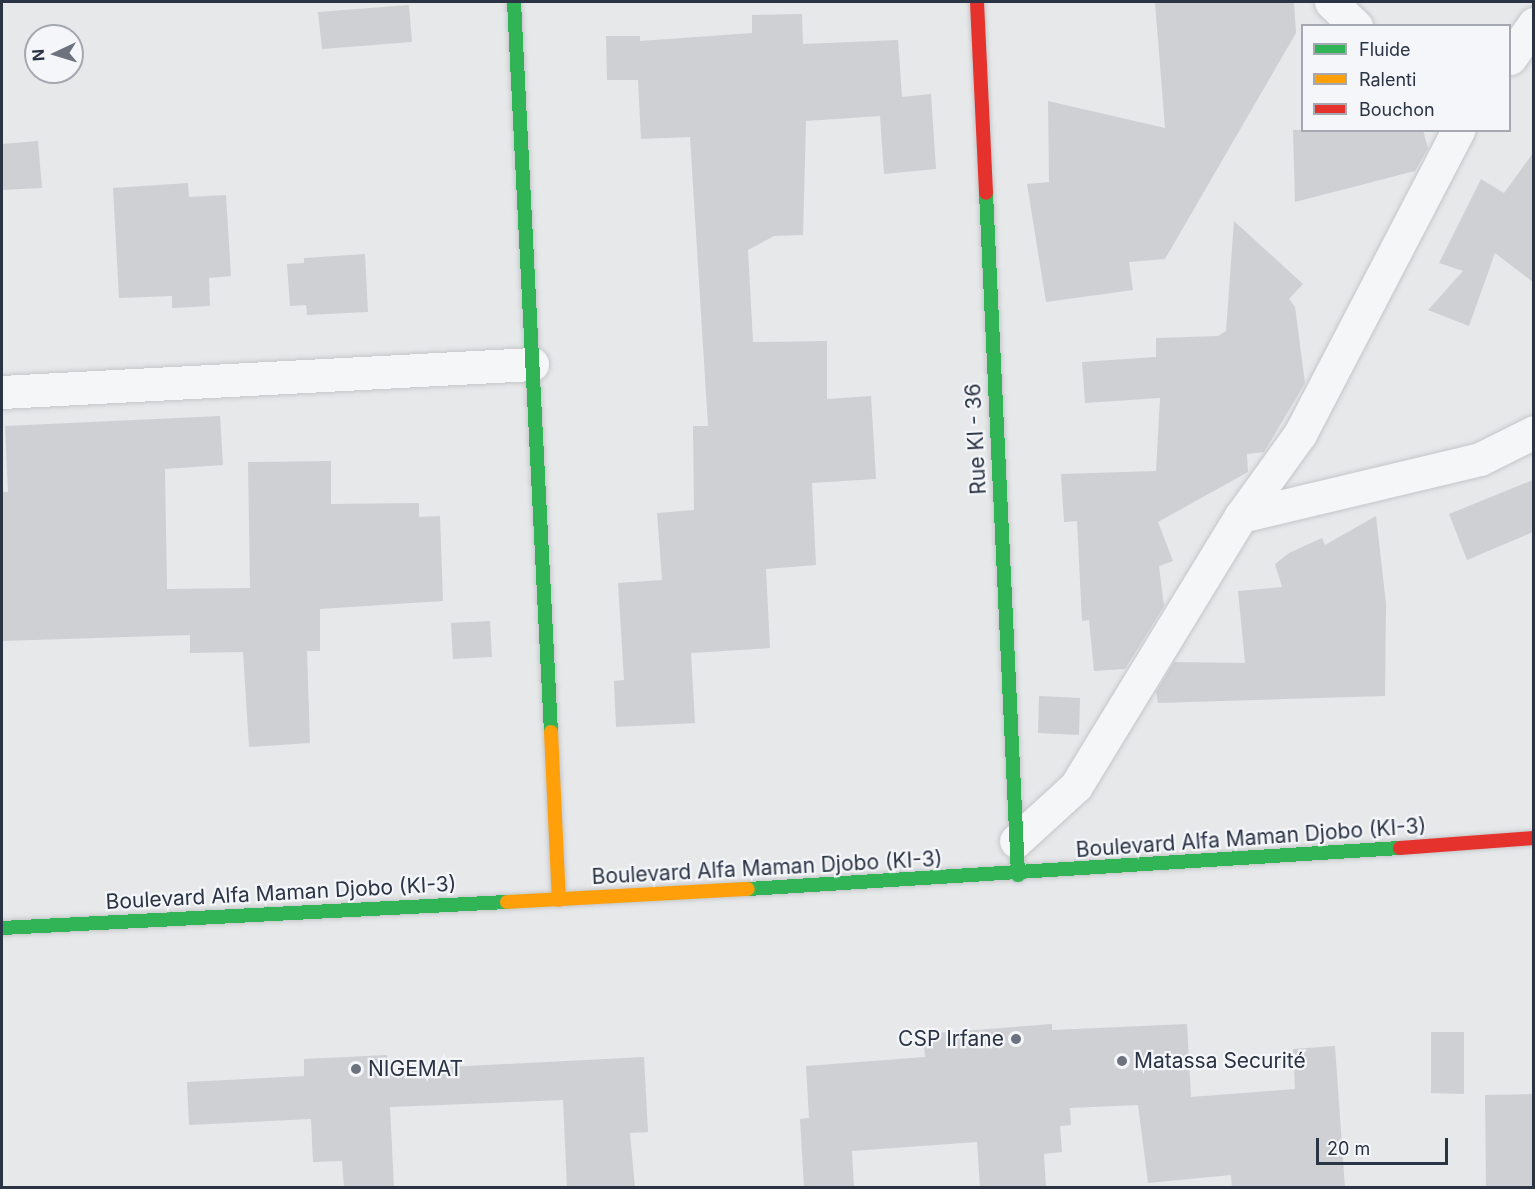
<!DOCTYPE html>
<html>
<head>
<meta charset="utf-8">
<style>
  body { margin:0 }
  #map { position:relative; width:1535px; height:1189px; overflow:hidden; background:#e6e8ea; font-family:Inter,sans-serif }
  div>[style] { position:absolute }
  [style*='--x'] { left:calc(var(--x)*1px); top:calc(var(--y)*1px); width:calc(var(--w)*1px); rotate:calc(var(--a)*1deg) }
  .building>* { inset:0; background:#ced0d3 }
  .roads { filter:drop-shadow(0 0 2px #c4c6c8) drop-shadow(0 0 2px #c4c6c8) }
  .street>* { height:33px; margin:-16.5px; padding:0 16.5px; transform-origin:16.5px; border-radius:16.5px; background:#f5f6f7 }
  .fast>* { height:14px; margin:-7px; padding:0 7px; transform-origin:7px; border-radius:7px; background:#30b455 }
  .slow>* { height:14px; margin:-7px; padding:0 7px; transform-origin:7px; border-radius:7px; background:#ff9f0a }
  .jam>* { height:14px; margin:-7px; padding:0 7px; transform-origin:7px; border-radius:7px; background:#e5322d }
  .dots>* { width:16px; height:16px; translate:-50% -50%; box-sizing:border-box; border:3px solid #f4f6f9; border-radius:50% }
  span { translate:-50% -50%; white-space:nowrap; text-align:center; line-height:1.15; -webkit-text-stroke:4.5px #f4f6f9; paint-order:stroke }
  .street-label { font-size:21px; color:#2b3445 }
  .poi-label { font-size:21px; color:#2b3445 }
  .right { translate:-100% -50%; text-align:right }
  .left { translate:0 -50%; text-align:left }
  .frame { position:absolute; inset:0; border:3px solid #2b3445; pointer-events:none }
  .legend { position:absolute; left:1301px; top:24px; width:210px; height:108px; box-sizing:border-box; background:#f4f6f9; border:2px solid #a4a8b1; margin:0; padding:8px 10px; list-style:none; font-size:18px; color:#2b3445 }
  .legend li { display:flex; align-items:center; gap:12px; height:30px }
  .legend b { width:30px; border:2px solid #a4a8b1 }
  .north { position:absolute; left:24px; top:24px; width:60px; height:60px; box-sizing:border-box; background:#f4f6f9; border:2px solid #a4a8b1; border-radius:50%; rotate:266deg; font-size:16px; font-weight:700; line-height:24px; text-align:center; color:#2b3445 }
  .north::after { content:''; display:block; margin:auto; width:21px; height:27px; background:#6c737f; clip-path:polygon(50% 0,100% 100%,50% 72%,0 100%) }
  .scale { position:absolute; left:1316px; top:1138px; width:132px; height:27px; box-sizing:border-box; border:3px solid #2b3445; border-top:0; padding-left:8px; font-size:18px; line-height:21px; white-space:nowrap; color:#2b3445; -webkit-text-stroke:4px #f4f6f9; paint-order:stroke }
</style>
</head>
<body>
<div id="map">
  <div class="building">
    <i style="clip-path:polygon(1155px 2px,1294px 2px,1296px 33px,1165px 259px,1129px 262px,1133px 290px,1046px 302px,1027px 184px,1049px 182px,1048px 101px,1165px 128px)"></i>
    <i style="clip-path:polygon(409px 5px,412px 42px,322px 49px,318px 12px)"></i>
    <i style="clip-path:polygon(802px 14px,803px 44px,898px 40px,902px 97px,931px 94px,936px 169px,884px 174px,880px 116px,806px 121px,803px 235px,774px 236px,748px 250px,753px 342px,827px 341px,827px 399px,871px 396px,876px 479px,812px 483px,816px 565px,766px 569px,770px 648px,691px 653px,695px 723px,616px 727px,614px 681px,624px 680px,618px 583px,662px 580px,657px 513px,694px 510px,693px 426px,708px 426px,690px 137px,641px 139px,638px 80px,607px 80px,606px 36px,640px 36px,640px 41px,752px 33px,752px 15px)"></i>
    <i style="clip-path:polygon(1293px 130px,1423px 130px,1428px 148px,1415px 171px,1295px 202px)"></i>
    <i style="clip-path:polygon(38px 141px,42px 188px,2px 190px,2px 144px)"></i>
    <i style="clip-path:polygon(1533px 153px,1533px 282px,1495px 253px,1469px 326px,1428px 310px,1463px 271px,1439px 263px,1481px 179px,1504px 193px)"></i>
    <i style="clip-path:polygon(188px 183px,189px 197px,226px 195px,231px 276px,209px 278px,210px 306px,172px 308px,172px 296px,119px 298px,113px 188px)"></i>
    <i style="clip-path:polygon(1234px 221px,1303px 284px,1289px 299px,1295px 307px,1305px 383px,1264px 452px,1247px 454px,1248px 472px,1158px 522px,1173px 561px,1159px 566px,1164px 606px,1125px 669px,1094px 671px,1089px 620px,1082px 621px,1077px 521px,1064px 522px,1061px 474px,1156px 471px,1160px 398px,1085px 403px,1082px 362px,1156px 357px,1156px 338px,1218px 336px,1226px 331px)"></i>
    <i style="clip-path:polygon(365px 254px,368px 312px,307px 315px,306px 305px,290px 306px,287px 264px,304px 263px,304px 258px)"></i>
    <i style="clip-path:polygon(220px 416px,223px 465px,165px 469px,167px 589px,250px 588px,248px 462px,331px 461px,331px 504px,419px 503px,419px 517px,440px 516px,443px 601px,320px 609px,320px 651px,307px 651px,310px 743px,249px 747px,243px 652px,190px 653px,190px 635px,2px 641px,2px 492px,8px 492px,5px 426px)"></i>
    <i style="clip-path:polygon(1533px 480px,1533px 532px,1467px 560px,1449px 514px)"></i>
    <i style="clip-path:polygon(1376px 516px,1386px 604px,1385px 696px,1158px 703px,1156px 692px,1174px 662px,1245px 663px,1238px 591px,1282px 587px,1275px 564px,1289px 553px,1322px 538px,1325px 545px)"></i>
    <i style="clip-path:polygon(490px 621px,492px 657px,453px 659px,451px 623px)"></i>
    <i style="clip-path:polygon(1039px 696px,1080px 698px,1079px 735px,1038px 733px)"></i>
    <i style="clip-path:polygon(1052px 1024px,1052px 1030px,1187px 1024px,1191px 1097px,1295px 1089px,1293px 1049px,1335px 1046px,1345px 1188px,1232px 1188px,1231px 1175px,1148px 1183px,1138px 1105px,1070px 1108px,1071px 1125px,1060px 1126px,1062px 1152px,1044px 1154px,1046px 1188px,980px 1188px,977px 1142px,852px 1151px,854px 1188px,804px 1188px,800px 1119px,809px 1118px,806px 1066px,925px 1057px,923px 1034px)"></i>
    <i style="clip-path:polygon(1431px 1032px,1464px 1032px,1464px 1094px,1431px 1093px)"></i>
    <i style="clip-path:polygon(387px 1055px,389px 1070px,644px 1057px,648px 1132px,630px 1133px,635px 1188px,567px 1188px,563px 1100px,390px 1107px,394px 1188px,344px 1188px,342px 1161px,313px 1162px,311px 1119px,189px 1125px,187px 1082px,304px 1076px,304px 1059px)"></i>
    <i style="clip-path:polygon(1533px 1094px,1533px 1188px,1486px 1188px,1485px 1095px)"></i>
  </div>
  <div class="roads">
    <div class="street">
      <i style="--x:1331;--y:2;--w:35;--a:44"></i>
      <i style="--x:1510;--y:58;--w:42;--a:-54.8"></i>
      <i style="--x:2;--y:392;--w:531;--a:-3.02"></i>
      <i style="--x:1241;--y:516;--w:246;--a:-13.4"></i>
      <i style="--x:1480;--y:459;--w:60;--a:-26.6"></i>
      <i style="--x:1016;--y:841;--w:81;--a:-42.5"></i>
      <i style="--x:1076;--y:786;--w:316;--a:-58.6"></i>
      <i style="--x:1241;--y:516;--w:101;--a:-54.3"></i>
      <i style="--x:1300;--y:434;--w:343;--a:-62.5"></i>
    </div>
    <div class="fast">
      <i style="--x:514;--y:2;--w:731;--a:87.1"></i>
      <i style="--x:986;--y:193;--w:683;--a:87.31"></i>
      <i style="--x:748;--y:889;--w:653;--a:-3.6"></i>
      <i style="--x:2;--y:928;--w:506;--a:-2.95"></i>
    </div>
    <div class="slow">
      <i style="--x:551;--y:732;--w:168;--a:87.3"></i>
      <i style="--x:507;--y:902;--w:241;--a:-3.1"></i>
    </div>
    <div class="jam">
      <i style="--x:977;--y:2;--w:191;--a:87.3"></i>
      <i style="--x:1400;--y:848;--w:134;--a:-4.3"></i>
    </div>
  </div>
  <div class="dots">
    <i style="left:1016px;top:1039px;background:#6c737f"></i>
    <i style="left:1122px;top:1061px;background:#6c737f"></i>
    <i style="left:356px;top:1069px;background:#6c737f"></i>
  </div>
  <div class="street-label">
    <span style="left:976px;top:439px;rotate:-93deg">Rue KI - 36</span>
    <span style="left:1251px;top:838px;rotate:-4deg">Boulevard Alfa Maman Djobo (KI-3)</span>
    <span style="left:767px;top:868px;rotate:-3deg">Boulevard Alfa Maman Djobo (KI-3)</span>
    <span style="left:281px;top:893px;rotate:-3deg">Boulevard Alfa Maman Djobo (KI-3)</span>
  </div>
  <div class="poi-label">
    <span class="right" style="left:1004px;top:1039px">CSP Irfane</span>
    <span class="left" style="left:1134px;top:1061px">Matassa Securité</span>
    <span class="left" style="left:368px;top:1069px">NIGEMAT</span>
  </div>
  <div class="frame"></div>
  <ul class="legend">
  <li><b style="height:8px;background:#30b455"></b>Fluide</li>
  <li><b style="height:8px;background:#ff9f0a"></b>Ralenti</li>
  <li><b style="height:8px;background:#e5322d"></b>Bouchon</li>
  </ul>
  <div class="north">N</div>
  <div class="scale">20 m</div>
</div>
</body>
</html>
